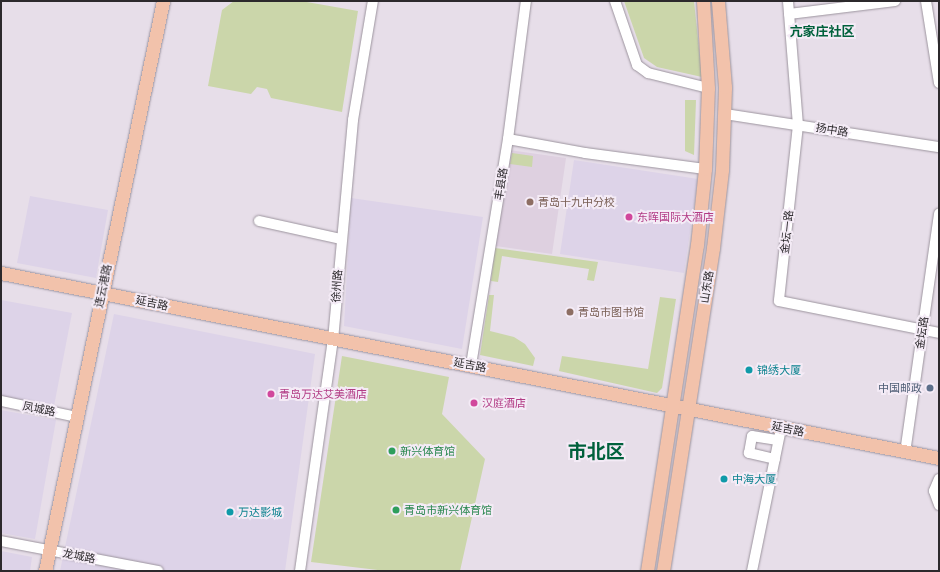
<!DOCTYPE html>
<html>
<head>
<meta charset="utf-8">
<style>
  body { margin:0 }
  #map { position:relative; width:940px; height:572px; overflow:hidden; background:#e7dee9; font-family:Commissioner,"Noto Sans SC",sans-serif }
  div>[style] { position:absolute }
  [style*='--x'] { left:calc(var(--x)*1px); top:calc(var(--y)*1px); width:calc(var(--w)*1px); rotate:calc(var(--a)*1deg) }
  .commercial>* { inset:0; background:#ddd3e8 }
  .built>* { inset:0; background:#ded0e0 }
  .green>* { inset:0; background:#cbd6aa }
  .roads { filter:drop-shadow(0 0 1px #9c949e) drop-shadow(0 0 1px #9c949e) }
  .minor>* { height:10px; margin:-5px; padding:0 5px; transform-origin:5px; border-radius:5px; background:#fff }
  .major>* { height:13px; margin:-6.5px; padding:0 6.5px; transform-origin:6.5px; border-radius:6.5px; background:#f2c2ab }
  .dots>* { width:11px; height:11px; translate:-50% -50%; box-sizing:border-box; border:2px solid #f4ebf6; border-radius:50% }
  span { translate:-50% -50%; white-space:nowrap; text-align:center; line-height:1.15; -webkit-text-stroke:4px #f4ebf6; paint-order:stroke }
  .street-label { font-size:11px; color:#2c292c }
  .education-label { font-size:11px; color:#785e54 }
  .left { translate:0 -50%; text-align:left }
  .hotel-label { font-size:11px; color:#b23c85 }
  .culture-label { font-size:11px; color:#0d838f }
  .service-label { font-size:11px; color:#4e5e75 }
  .right { translate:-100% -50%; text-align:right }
  .leisure-label { font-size:11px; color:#27864d }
  .quarter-label { font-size:13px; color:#00613c; font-weight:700 }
  .town-label { font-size:19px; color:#00613c; font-weight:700 }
  .frame { position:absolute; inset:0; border:2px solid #2c292c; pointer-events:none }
</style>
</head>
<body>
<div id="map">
  <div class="commercial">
    <i style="clip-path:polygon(574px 160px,698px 179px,684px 273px,560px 254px)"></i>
    <i style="clip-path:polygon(30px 196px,108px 210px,96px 278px,17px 263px)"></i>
    <i style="clip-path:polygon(351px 198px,483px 217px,462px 349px,344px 326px)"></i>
    <i style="clip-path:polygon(1px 300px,72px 313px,54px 406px,1px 396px)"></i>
    <i style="clip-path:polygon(114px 314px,315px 354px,285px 571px,60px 571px)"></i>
    <i style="clip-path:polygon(1px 410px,56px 420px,35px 539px,1px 533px)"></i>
    <i style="clip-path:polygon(1px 551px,32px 557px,30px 571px,1px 571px)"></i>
  </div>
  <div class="built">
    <i style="clip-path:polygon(509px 150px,566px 158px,552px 254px,495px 246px)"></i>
  </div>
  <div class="green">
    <i style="clip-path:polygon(234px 1px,301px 1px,358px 11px,342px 112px,271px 98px,267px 89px,257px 87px,251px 94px,208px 86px,222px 10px)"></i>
    <i style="clip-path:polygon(624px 1px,694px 1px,702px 77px,657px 67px,644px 58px)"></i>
    <i style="clip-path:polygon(685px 100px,696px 100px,694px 155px,685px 151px)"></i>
    <i style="clip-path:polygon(512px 153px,533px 156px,532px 167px,510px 164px)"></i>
    <i style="clip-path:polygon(495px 248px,598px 262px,594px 281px,587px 280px,589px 269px,502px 256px,498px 282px,491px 281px)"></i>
    <i style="clip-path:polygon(489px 295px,494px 295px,490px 331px,514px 337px,525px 344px,535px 358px,533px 366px,480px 355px)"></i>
    <i style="clip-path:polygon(660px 297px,676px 299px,662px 388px,657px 393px,559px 371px,562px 356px,648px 369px)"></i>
    <i style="clip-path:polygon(342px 356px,449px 377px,442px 414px,485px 459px,460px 571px,386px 571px,311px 562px)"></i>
  </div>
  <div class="roads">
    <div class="minor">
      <i style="--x:615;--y:1;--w:68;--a:71"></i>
      <i style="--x:637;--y:65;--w:14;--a:36"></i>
      <i style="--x:648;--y:73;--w:62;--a:14"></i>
      <i style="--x:788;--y:1;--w:124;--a:85.4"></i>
      <i style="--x:798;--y:125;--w:177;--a:96.2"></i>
      <i style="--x:779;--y:301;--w:163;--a:11.3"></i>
      <i style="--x:926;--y:1;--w:83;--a:81"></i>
      <i style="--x:789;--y:14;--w:107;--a:-7"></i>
      <i style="--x:725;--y:114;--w:217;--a:8.8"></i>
      <i style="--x:508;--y:139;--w:78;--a:10.3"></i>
      <i style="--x:585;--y:153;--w:121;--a:7.6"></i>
      <i style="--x:259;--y:221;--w:84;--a:12.4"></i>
      <i style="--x:471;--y:365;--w:229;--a:-80.7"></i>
      <i style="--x:508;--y:139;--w:139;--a:-82.6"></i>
      <i style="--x:1;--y:401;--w:78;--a:11.9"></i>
      <i style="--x:905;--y:453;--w:242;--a:-81.9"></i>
      <i style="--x:775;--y:459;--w:27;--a:-167"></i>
      <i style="--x:749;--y:453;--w:17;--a:-80"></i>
      <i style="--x:752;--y:436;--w:26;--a:9"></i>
      <i style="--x:939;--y:479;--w:13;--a:113"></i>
      <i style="--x:934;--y:491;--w:15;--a:70"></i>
      <i style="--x:1;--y:541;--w:160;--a:10.8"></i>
      <i style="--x:300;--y:571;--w:233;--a:-81.9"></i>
      <i style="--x:333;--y:340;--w:221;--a:-84.8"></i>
      <i style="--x:353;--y:120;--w:121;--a:-80.5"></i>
      <i style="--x:752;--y:571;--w:146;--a:-78.5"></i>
    </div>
    <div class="major">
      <i style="--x:1;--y:273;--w:956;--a:11.16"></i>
      <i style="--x:45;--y:571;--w:582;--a:-78.3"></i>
      <i style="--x:647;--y:571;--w:330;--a:-81.3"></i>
      <i style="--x:697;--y:245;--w:76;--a:-84"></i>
      <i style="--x:705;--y:169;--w:81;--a:-87.9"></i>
      <i style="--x:708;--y:88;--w:87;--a:-93.3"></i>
      <i style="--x:663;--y:571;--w:327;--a:-81.2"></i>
      <i style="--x:713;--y:248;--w:79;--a:-83.4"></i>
      <i style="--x:722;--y:170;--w:83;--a:-87.9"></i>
      <i style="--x:725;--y:87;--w:86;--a:-94.7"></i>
    </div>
  </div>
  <div class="dots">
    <i style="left:530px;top:202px;background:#8d6e63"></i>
    <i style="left:629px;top:217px;background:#d1479c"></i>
    <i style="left:570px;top:312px;background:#8d6e63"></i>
    <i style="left:749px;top:370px;background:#0f9aa8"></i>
    <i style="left:930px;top:388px;background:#5c6f8a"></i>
    <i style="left:271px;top:394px;background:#d1479c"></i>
    <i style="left:474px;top:403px;background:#d1479c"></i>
    <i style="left:392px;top:451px;background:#2e9e5b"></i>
    <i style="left:724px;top:479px;background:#0f9aa8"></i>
    <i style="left:396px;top:510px;background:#2e9e5b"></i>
    <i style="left:230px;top:512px;background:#0f9aa8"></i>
  </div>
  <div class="street-label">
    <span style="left:832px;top:130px;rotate:9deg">扬中路</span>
    <span style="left:501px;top:184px;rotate:-81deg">丰县路</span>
    <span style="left:787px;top:232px;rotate:-84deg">金坛一路</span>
    <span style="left:103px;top:286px;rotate:-78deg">连云港路</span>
    <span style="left:337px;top:286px;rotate:-86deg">徐州路</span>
    <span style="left:707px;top:287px;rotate:-81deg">山东路</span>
    <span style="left:152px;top:303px;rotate:12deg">延吉路</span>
    <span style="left:922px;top:333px;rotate:-82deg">金坛路</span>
    <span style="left:470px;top:365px;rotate:11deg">延吉路</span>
    <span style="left:39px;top:409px;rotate:11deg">凤城路</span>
    <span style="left:788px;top:429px;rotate:12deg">延吉路</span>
    <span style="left:79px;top:556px;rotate:11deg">龙城路</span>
  </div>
  <div class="education-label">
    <span class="left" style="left:538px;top:202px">青岛十九中分校</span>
    <span class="left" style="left:578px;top:312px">青岛市图书馆</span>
  </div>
  <div class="hotel-label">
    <span class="left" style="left:637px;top:217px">东晖国际大酒店</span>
    <span class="left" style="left:279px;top:394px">青岛万达艾美酒店</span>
    <span class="left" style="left:482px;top:403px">汉庭酒店</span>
  </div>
  <div class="culture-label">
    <span class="left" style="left:757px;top:370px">锦绣大厦</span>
    <span class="left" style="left:732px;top:479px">中海大厦</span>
    <span class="left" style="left:238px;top:512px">万达影城</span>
  </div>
  <div class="service-label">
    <span class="right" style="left:922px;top:388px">中国邮政</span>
  </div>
  <div class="leisure-label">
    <span class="left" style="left:400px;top:451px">新兴体育馆</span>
    <span class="left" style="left:404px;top:510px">青岛市新兴体育馆</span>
  </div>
  <div class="quarter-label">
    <span style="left:822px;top:31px">亢家庄社区</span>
  </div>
  <div class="town-label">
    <span style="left:596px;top:451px">市北区</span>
  </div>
  <div class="frame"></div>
</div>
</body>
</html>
